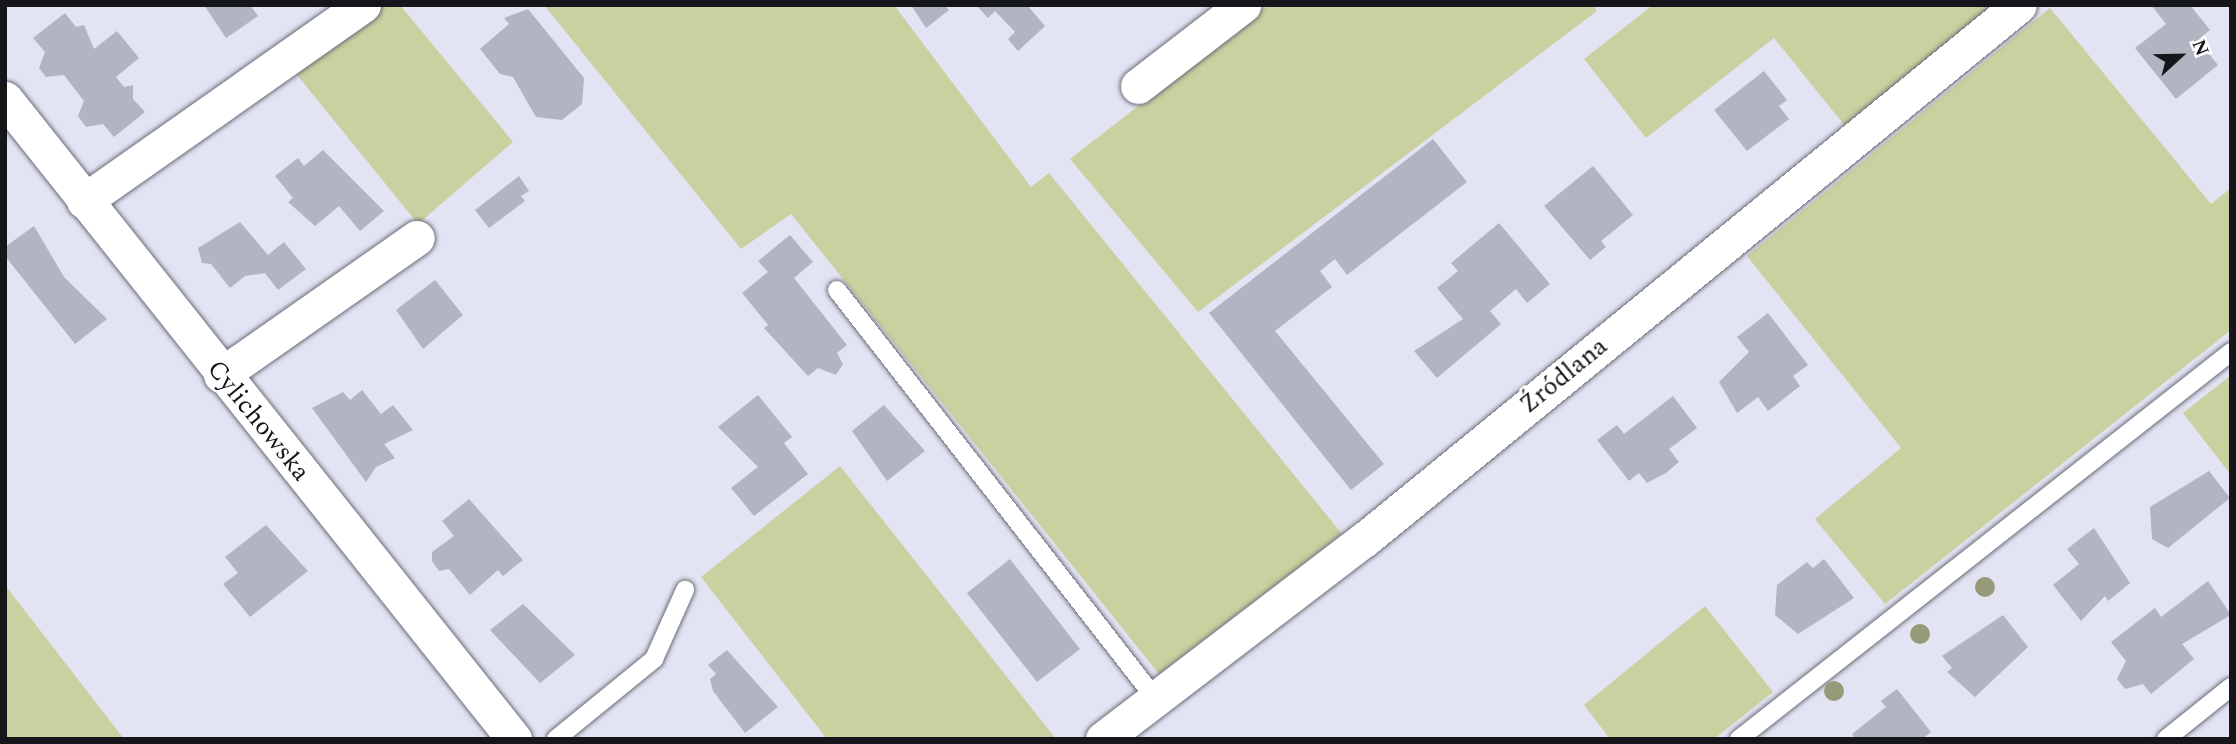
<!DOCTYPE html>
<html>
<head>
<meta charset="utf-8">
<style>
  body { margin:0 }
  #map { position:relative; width:2236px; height:744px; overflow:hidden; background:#e2e4f3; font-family:Spectral,serif }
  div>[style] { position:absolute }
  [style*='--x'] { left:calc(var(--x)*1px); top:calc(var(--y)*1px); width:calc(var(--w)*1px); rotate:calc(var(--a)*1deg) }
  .green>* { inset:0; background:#cad09f }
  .building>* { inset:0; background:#b1b4c1 }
  .roads { filter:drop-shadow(0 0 2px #6a6c78) drop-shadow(0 0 2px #6a6c78) }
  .service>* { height:18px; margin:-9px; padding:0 9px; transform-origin:9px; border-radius:9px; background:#fff }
  .minor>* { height:35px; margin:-17.5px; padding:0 17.5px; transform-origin:17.5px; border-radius:17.5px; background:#fff }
  .trees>* { width:20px; height:20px; margin:-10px; border-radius:50%; background:#979a78 }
  span { translate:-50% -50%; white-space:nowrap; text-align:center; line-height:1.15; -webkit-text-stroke:5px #fff; paint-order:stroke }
  .street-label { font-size:26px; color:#15161a }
  .frame { position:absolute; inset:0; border:7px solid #15161a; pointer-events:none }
  .north { position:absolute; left:2145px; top:21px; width:70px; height:70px; -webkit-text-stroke:5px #fff; paint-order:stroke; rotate:68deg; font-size:19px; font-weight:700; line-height:28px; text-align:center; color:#15161a }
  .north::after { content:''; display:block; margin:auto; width:24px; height:32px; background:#15161a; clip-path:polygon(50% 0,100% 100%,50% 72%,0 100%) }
</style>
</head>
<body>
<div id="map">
  <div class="green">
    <i style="clip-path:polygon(384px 5px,400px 5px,513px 142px,418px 224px,293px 70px)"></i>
    <i style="clip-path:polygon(544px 5px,894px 5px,1031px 187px,1049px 173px,1342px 534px,1159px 674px,791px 214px,741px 249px)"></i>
    <i style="clip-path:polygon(1268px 5px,1593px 5px,1597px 11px,1198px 312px,1070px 159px)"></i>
    <i style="clip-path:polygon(1653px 5px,1994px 5px,1850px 132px,1774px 38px,1646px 138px,1584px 59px)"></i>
    <i style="clip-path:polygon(2050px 8px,2211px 204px,2231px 188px,2231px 330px,1885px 604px,1815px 519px,1901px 448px,1747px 256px)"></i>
    <i style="clip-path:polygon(2231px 375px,2231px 475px,2183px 413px)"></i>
    <i style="clip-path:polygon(840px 466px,1056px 739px,827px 739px,701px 577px)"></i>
    <i style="clip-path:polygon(5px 585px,124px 739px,5px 739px)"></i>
    <i style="clip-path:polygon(1705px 606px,1773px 692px,1714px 739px,1610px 739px,1584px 705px)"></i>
  </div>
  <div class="building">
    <i style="clip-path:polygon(204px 5px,250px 5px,258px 16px,226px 38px)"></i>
    <i style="clip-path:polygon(911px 5px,944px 5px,949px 10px,926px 28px)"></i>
    <i style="clip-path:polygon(976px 5px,1027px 5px,1045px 26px,1018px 51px,1008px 39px,1015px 32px,995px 11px,988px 18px)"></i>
    <i style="clip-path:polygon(2151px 5px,2190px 5px,2210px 30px,2198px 40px,2218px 65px,2176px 99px,2135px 48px,2166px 24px)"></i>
    <i style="clip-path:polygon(528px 9px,584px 78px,582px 104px,562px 120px,536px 117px,513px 77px,500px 74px,480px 49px,509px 24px,504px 18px)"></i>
    <i style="clip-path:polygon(65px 13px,76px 27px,84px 25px,94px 49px,117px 31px,139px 58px,116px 77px,124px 87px,133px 85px,133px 99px,145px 112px,114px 137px,103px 124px,86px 127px,78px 116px,84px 101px,64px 75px,46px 77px,39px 68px,45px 52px,33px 38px)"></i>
    <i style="clip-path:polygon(1764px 71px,1787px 100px,1779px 106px,1789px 119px,1747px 151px,1714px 110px)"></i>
    <i style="clip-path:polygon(1433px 139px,1467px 182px,1347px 275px,1335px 259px,1320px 271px,1332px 287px,1275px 331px,1384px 464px,1351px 490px,1209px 313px)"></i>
    <i style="clip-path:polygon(323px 150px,384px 211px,360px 231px,339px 206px,315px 226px,288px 202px,293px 198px,275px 176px,298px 158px,304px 166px)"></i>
    <i style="clip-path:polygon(1593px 166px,1633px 215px,1601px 241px,1606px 247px,1590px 260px,1544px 206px)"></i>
    <i style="clip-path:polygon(519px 176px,529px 191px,521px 196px,525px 201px,489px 228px,475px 210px)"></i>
    <i style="clip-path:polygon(240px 222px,268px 255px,284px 242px,306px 269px,278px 290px,265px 273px,245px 276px,230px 288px,211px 264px,202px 263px,198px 248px)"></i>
    <i style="clip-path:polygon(1499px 223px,1550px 284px,1527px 303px,1516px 289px,1490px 311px,1501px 324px,1437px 378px,1414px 351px,1463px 319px,1437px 288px,1458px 271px,1451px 263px)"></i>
    <i style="clip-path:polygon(34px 226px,64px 277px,107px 319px,75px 344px,5px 256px,5px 247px)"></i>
    <i style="clip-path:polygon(790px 235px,813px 262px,794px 278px,847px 345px,837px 353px,843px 364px,836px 375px,818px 368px,808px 376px,764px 328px,768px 325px,742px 293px,768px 272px,758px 261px)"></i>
    <i style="clip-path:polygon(435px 280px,463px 315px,423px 349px,396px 310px)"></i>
    <i style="clip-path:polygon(1768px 313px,1808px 365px,1793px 376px,1800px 386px,1768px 411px,1758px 397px,1737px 413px,1719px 382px,1749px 352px,1737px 337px)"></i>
    <i style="clip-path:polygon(362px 390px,381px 414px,393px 405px,413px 430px,384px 444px,395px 458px,376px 467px,366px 482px,312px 408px,343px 392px,350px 400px)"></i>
    <i style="clip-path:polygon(758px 395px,792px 437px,784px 443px,808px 474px,754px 516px,731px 488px,758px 467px,718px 427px)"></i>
    <i style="clip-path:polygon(1673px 396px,1697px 428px,1669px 449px,1679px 462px,1666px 473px,1647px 483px,1639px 473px,1629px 481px,1597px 440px,1617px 425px,1624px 434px)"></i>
    <i style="clip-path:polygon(884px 405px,925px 451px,887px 481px,852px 431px)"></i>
    <i style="clip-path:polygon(2209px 471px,2230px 498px,2168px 548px,2152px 539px,2150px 507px)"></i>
    <i style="clip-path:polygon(469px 499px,523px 560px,503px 576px,498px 570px,470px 595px,449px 569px,439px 571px,432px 561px,432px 552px,454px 536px,442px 521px)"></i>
    <i style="clip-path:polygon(266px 525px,308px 571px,250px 617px,223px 584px,238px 573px,225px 557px)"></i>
    <i style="clip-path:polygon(2094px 528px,2130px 583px,2108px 601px,2105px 596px,2081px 621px,2053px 585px,2079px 564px,2067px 549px)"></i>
    <i style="clip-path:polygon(1010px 559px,1080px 649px,1037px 682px,967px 593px)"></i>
    <i style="clip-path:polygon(1824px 559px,1854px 598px,1798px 634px,1775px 615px,1777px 585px,1807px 562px,1813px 568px)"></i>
    <i style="clip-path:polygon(2208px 581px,2231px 615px,2182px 644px,2194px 659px,2151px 694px,2143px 684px,2125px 689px,2117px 679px,2126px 661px,2111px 642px,2155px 608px,2161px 617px)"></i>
    <i style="clip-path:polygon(523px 604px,575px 655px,540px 683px,490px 630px)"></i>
    <i style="clip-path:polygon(2003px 615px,2028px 647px,1975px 697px,1947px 672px,1952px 668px,1942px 656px)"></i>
    <i style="clip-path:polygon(727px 650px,778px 707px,745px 733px,713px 691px,710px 679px,716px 674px,708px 665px)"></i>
    <i style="clip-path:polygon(1897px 689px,1931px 732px,1922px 739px,1856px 739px,1852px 734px,1886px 707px,1881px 701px)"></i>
  </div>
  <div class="roads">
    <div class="service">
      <i style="--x:837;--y:290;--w:517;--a:52.07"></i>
      <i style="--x:556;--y:739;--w:127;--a:-39.2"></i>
      <i style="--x:654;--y:659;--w:76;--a:-65.8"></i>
      <i style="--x:1739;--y:739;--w:626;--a:-38.19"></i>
      <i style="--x:2166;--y:739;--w:83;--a:-38.7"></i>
    </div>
    <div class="minor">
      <i style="--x:1138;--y:86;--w:133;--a:-37.6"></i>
      <i style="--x:5;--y:99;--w:818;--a:51.5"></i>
      <i style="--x:84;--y:201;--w:341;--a:-35.1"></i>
      <i style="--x:221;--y:375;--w:239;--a:-35"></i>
      <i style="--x:1103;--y:739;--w:330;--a:-37.4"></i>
      <i style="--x:1365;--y:539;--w:844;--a:-39.23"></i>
    </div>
  </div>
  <div class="trees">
    <i style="left:1985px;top:587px"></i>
    <i style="left:1920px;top:634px"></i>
    <i style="left:1834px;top:691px"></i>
  </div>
  <div class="street-label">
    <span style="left:1564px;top:376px;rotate:-39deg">Źródlana</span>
    <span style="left:258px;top:421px;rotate:51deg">Cylichowska</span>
  </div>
  <div class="frame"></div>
  <div class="north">N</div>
</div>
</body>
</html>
